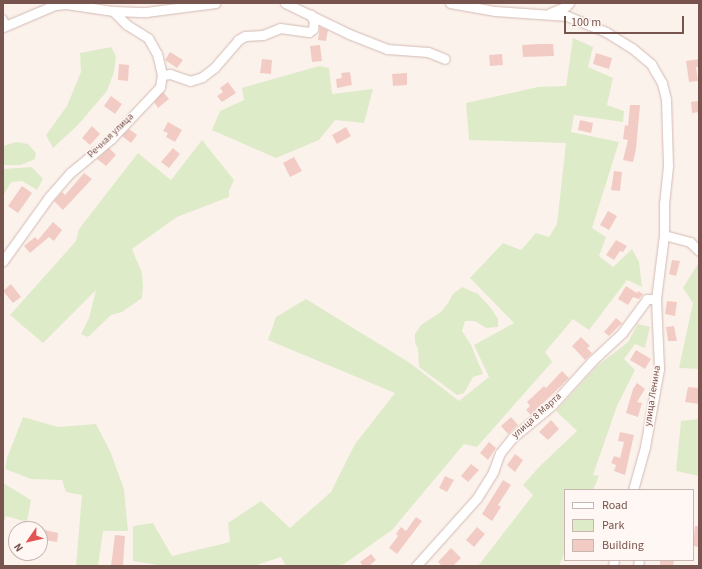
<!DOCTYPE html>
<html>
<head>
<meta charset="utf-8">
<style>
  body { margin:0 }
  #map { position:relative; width:702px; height:569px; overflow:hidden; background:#fcf2ec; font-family:"Source Sans 3",sans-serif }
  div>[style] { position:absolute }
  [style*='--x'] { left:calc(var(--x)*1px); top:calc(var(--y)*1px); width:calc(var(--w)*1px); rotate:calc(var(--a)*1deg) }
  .green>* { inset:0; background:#deebc9 }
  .building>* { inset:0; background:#f2ccc4 }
  .roads { filter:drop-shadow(0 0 1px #d2bab3) drop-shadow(0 0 1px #d2bab3) }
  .lane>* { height:4.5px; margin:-2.25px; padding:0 2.25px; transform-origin:2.25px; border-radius:2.25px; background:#fff }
  .street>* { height:9px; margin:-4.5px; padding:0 4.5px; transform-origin:4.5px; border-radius:4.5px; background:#fff }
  span { translate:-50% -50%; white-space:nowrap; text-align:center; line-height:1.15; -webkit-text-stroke:3px #fff7f3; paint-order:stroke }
  .street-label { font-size:10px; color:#78544e }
  .frame { position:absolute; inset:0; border:4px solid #78544e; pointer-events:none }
  .legend { position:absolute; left:564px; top:489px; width:130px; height:72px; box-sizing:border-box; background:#fff7f3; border:1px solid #c9b6b1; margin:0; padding:5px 7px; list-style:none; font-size:12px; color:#78544e }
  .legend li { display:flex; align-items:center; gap:8px; height:20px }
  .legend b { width:20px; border:1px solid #c9b6b1 }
  .north { position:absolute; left:8px; top:521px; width:40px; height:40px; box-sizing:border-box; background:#fff7f3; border:1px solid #c9b6b1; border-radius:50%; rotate:236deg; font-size:11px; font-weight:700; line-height:16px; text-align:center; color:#78544e }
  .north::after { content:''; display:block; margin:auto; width:14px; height:18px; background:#e35454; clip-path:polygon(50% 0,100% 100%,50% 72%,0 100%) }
  .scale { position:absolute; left:564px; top:16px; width:120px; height:18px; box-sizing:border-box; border:2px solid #78544e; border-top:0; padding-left:5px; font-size:12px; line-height:14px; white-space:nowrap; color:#78544e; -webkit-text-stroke:3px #fff7f3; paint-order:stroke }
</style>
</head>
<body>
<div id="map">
  <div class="green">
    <i style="clip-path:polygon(573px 38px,593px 47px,588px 67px,613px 78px,607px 105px,624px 111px,623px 122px,574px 115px,571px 132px,619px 142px,592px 228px,606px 237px,599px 256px,613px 267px,632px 249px,639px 262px,642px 287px,627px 280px,589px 330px,573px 319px,545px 352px,552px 362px,477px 447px,464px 444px,392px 530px,344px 564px,335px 566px,286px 566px,281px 557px,254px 566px,164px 566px,133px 561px,133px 526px,153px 523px,172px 556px,230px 542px,228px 523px,261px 501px,290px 528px,331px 492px,355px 444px,395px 393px,268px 340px,276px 317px,306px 299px,410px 363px,459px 401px,489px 377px,474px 345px,514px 323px,470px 278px,503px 243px,521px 250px,536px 233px,549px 237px,557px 224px,566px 143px,469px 140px,466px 103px,538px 87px,566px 86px)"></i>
    <i style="clip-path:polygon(111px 47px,116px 56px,114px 72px,107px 91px,78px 125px,53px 148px,46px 135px,67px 106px,81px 72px,80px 53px)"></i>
    <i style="clip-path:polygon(319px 66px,329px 68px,332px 94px,373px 89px,364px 123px,335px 120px,319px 140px,276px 158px,212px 130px,220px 111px,244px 100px,242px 88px)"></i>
    <i style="clip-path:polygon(202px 140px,234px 180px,229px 191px,229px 197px,177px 217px,132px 249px,142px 273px,143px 287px,142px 298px,122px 312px,111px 315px,88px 337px,81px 334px,89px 318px,96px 290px,43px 343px,10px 315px,76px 241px,79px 229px,138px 153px,171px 180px)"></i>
    <i style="clip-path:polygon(16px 142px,28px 144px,36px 153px,35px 159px,21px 165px,3px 165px,3px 146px)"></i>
    <i style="clip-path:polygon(32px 167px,43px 179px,37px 190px,22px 181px,11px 182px,3px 196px,3px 169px)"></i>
    <i style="clip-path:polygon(699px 262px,699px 369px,679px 368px,693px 303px,683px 288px)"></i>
    <i style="clip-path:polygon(462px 287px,478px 294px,490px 307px,498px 319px,498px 327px,486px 328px,475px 321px,465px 321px,462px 331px,471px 345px,483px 374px,473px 377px,464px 393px,457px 395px,419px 367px,418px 349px,415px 342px,415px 334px,421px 325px,441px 312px,448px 303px,453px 294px)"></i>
    <i style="clip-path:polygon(638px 324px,650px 327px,645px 348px,635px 344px,624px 359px,635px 370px,617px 406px,593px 475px,599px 476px,593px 490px,565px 490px,565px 552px,559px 566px,478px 566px,533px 495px,523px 485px,539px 467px,577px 431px,556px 411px,597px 366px,628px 342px)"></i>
    <i style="clip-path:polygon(23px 417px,58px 427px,96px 424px,110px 451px,124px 489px,128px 531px,103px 531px,98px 566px,76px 566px,82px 495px,66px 492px,62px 480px,31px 479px,5px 469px,7px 458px)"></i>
    <i style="clip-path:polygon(699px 419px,699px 476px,676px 471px,681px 421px)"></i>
    <i style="clip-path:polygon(3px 483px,31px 500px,27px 522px,6px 516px,3px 524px)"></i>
  </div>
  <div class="building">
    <i style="clip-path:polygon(320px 27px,328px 30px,326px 41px,318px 40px)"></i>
    <i style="clip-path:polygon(540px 44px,553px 44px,554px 56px,523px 57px,522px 45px)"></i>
    <i style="clip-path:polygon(320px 45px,322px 61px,312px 62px,310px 46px)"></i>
    <i style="clip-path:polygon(170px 52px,183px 60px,177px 68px,165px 60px)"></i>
    <i style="clip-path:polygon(596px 53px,612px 58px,609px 69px,593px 64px)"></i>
    <i style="clip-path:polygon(502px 54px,503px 65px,490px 66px,489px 55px)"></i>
    <i style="clip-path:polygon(262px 59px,272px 60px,271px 74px,260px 73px)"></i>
    <i style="clip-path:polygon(699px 59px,699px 67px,696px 67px,698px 81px,689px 82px,686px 61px)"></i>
    <i style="clip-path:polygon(119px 64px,129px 65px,128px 81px,118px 80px)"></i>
    <i style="clip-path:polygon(350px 72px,352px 85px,337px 88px,336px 79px,342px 78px,341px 73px)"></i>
    <i style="clip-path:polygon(407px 73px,407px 85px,393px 86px,392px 74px)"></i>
    <i style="clip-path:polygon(228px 82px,236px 93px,222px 102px,217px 96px,223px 92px,220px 88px)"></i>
    <i style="clip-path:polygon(163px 92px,169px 99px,158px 108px,154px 102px)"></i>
    <i style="clip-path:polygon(111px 96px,122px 104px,115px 114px,104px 106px)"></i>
    <i style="clip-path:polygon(699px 101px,699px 112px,692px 113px,691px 102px)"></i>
    <i style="clip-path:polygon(630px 105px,640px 105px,636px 149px,633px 162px,623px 160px,628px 140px,623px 139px,625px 125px,628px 126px)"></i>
    <i style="clip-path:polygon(580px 120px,593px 123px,591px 133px,578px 130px)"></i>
    <i style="clip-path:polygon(168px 122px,182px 130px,175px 142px,166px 137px,168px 133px,163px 131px)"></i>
    <i style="clip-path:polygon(92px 126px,100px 134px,90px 145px,82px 138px)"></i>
    <i style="clip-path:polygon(346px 127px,351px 136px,337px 144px,332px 135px)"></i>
    <i style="clip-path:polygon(129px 129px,137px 135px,131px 143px,122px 136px)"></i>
    <i style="clip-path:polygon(109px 148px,116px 155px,106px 166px,97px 159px)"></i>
    <i style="clip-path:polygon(173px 148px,180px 154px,169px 168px,161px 162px)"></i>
    <i style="clip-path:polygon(294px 157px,302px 171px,290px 177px,283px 163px)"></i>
    <i style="clip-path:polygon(614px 171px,622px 172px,620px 191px,611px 190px)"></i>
    <i style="clip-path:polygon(84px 173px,92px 179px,63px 210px,54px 201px,62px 192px,65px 195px)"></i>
    <i style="clip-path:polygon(22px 186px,32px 193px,18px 213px,8px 206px)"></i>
    <i style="clip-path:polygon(608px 211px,617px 216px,609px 230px,600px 225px)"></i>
    <i style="clip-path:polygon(53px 222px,62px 230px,54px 241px,49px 237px,30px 253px,24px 246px,35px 237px,38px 240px)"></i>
    <i style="clip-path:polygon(616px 240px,627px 246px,623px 252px,620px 251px,614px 260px,606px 255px)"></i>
    <i style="clip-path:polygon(672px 260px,680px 261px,676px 276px,669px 274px)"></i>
    <i style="clip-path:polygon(11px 284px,21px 297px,13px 303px,3px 291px)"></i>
    <i style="clip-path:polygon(626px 286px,637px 293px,638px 291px,643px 294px,639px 299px,633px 297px,628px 305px,618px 299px)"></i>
    <i style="clip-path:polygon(667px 301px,677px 302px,675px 316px,665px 314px)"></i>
    <i style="clip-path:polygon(616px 318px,622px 323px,609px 336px,604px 332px)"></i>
    <i style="clip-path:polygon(674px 326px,677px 341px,668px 341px,666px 327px)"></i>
    <i style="clip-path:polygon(581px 337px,590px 346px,587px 348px,592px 353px,585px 360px,572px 346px)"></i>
    <i style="clip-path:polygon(636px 350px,651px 359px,645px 369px,630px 360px)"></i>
    <i style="clip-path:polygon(562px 371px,569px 378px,531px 415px,526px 410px,530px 406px,527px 402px,544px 386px,546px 388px)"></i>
    <i style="clip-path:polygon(637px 383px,645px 389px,637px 402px,642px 403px,638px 417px,626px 413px,633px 389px)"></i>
    <i style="clip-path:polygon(688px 387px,699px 388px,699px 404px,685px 402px)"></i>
    <i style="clip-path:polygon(511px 417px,518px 425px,508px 434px,501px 426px)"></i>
    <i style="clip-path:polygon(551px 420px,559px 429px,548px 440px,539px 432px)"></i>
    <i style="clip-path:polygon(620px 432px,634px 435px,625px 475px,614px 471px,616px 465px,611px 463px,614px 456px,620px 458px,624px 442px,618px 441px)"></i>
    <i style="clip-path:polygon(489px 442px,496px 448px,488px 460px,480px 453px)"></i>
    <i style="clip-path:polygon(515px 454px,523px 460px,515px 472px,507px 465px)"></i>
    <i style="clip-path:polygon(471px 464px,479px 470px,468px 482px,461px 476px)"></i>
    <i style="clip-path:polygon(445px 476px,454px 480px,447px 492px,439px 488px)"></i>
    <i style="clip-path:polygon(503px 480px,511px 485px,498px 505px,501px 507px,492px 521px,482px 514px)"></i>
    <i style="clip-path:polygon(416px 517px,422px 521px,397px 554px,389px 548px,398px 536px,396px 534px,401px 527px,406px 531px)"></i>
    <i style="clip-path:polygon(695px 526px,699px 526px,699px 547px,693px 546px)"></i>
    <i style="clip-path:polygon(477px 527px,485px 534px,474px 547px,466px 540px)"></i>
    <i style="clip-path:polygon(45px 530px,58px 533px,57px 542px,44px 540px)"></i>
    <i style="clip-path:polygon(115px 535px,125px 536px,123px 566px,111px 566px)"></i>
    <i style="clip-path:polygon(451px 548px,461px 558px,453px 566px,442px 566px,438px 562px)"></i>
    <i style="clip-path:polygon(371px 554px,376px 560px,369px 566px,363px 566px,360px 562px)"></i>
    <i style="clip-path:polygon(660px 560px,674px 560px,673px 566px,660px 566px)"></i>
  </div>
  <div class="roads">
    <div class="lane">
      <i style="--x:3;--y:17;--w:9;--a:58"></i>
    </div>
    <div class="street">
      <i style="--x:285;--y:3;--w:71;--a:25.8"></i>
      <i style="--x:349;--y:34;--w:41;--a:21.5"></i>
      <i style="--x:387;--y:49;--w:41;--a:4.2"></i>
      <i style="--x:428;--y:52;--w:18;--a:22"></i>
      <i style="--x:450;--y:3;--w:46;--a:10.1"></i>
      <i style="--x:495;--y:11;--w:72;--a:4"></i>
      <i style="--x:567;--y:16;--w:42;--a:22.3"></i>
      <i style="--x:606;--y:32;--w:31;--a:32"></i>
      <i style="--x:632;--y:48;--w:25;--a:40"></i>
      <i style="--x:651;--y:64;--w:22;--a:60"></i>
      <i style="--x:662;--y:83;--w:16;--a:76"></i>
      <i style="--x:666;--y:99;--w:67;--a:88.3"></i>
      <i style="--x:668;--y:166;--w:38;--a:96"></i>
      <i style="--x:664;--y:204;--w:31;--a:90"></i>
      <i style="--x:664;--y:235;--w:64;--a:97.1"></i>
      <i style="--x:656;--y:299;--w:70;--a:87.5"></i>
      <i style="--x:659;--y:369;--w:79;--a:100.2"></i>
      <i style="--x:645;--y:447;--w:45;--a:105.6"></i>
      <i style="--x:550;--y:13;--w:16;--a:-22"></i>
      <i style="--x:565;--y:7;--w:6;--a:-45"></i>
      <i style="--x:3;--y:27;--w:56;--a:-22.9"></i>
      <i style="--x:55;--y:5;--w:11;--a:-5"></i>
      <i style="--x:66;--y:4;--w:48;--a:8.5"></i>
      <i style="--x:113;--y:11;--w:33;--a:2"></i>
      <i style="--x:146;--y:12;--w:70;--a:-7.4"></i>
      <i style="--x:162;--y:75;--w:8;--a:-7"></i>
      <i style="--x:170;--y:74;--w:21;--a:19"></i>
      <i style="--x:190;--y:81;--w:13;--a:-18"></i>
      <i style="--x:202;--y:77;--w:15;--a:-37"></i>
      <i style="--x:214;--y:68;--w:37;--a:-49"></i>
      <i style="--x:238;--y:40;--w:8;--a:-30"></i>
      <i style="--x:245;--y:36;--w:18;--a:-3"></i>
      <i style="--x:263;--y:35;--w:18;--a:-22"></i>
      <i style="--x:280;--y:28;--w:29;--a:8"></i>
      <i style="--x:309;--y:32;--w:5;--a:-37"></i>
      <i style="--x:313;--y:29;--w:7;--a:-82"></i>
      <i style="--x:314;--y:22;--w:8;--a:-113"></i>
      <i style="--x:664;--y:235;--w:27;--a:15"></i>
      <i style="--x:690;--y:242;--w:13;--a:45"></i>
      <i style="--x:3;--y:261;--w:79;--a:-54.3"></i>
      <i style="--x:49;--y:197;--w:32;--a:-49"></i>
      <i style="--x:70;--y:173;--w:53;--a:-39.7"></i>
      <i style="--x:111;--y:139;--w:71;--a:-46.7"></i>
      <i style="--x:160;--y:87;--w:12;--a:-81"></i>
      <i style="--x:162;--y:75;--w:22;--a:-103"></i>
      <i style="--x:157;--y:54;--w:18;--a:-119"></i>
      <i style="--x:148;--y:38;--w:25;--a:-148"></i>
      <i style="--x:127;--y:25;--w:20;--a:-135"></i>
      <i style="--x:416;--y:566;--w:91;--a:-48.1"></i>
      <i style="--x:477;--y:498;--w:31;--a:-58"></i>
      <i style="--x:493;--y:472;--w:20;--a:-70"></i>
      <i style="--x:500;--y:453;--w:19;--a:-51"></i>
      <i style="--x:512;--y:438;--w:52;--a:-39.5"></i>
      <i style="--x:552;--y:405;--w:59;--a:-47.7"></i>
      <i style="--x:592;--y:361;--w:41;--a:-43"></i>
      <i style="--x:622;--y:333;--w:42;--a:-53.7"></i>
      <i style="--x:647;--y:299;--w:9;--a:0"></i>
      <i style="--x:613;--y:566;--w:6;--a:-81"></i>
      <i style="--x:638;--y:566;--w:6;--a:-81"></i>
    </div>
  </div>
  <div class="street-label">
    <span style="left:111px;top:136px;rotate:-44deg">Речная улица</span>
    <span style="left:653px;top:396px;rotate:-81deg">улица Ленина</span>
    <span style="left:537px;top:416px;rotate:-42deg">улица 8 Марта</span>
  </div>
  <div class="frame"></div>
  <ul class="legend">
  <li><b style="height:5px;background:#fff"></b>Road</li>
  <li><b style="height:11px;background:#deebc9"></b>Park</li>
  <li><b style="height:11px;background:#f2ccc4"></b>Building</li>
  </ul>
  <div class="north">N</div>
  <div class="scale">100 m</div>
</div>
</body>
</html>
